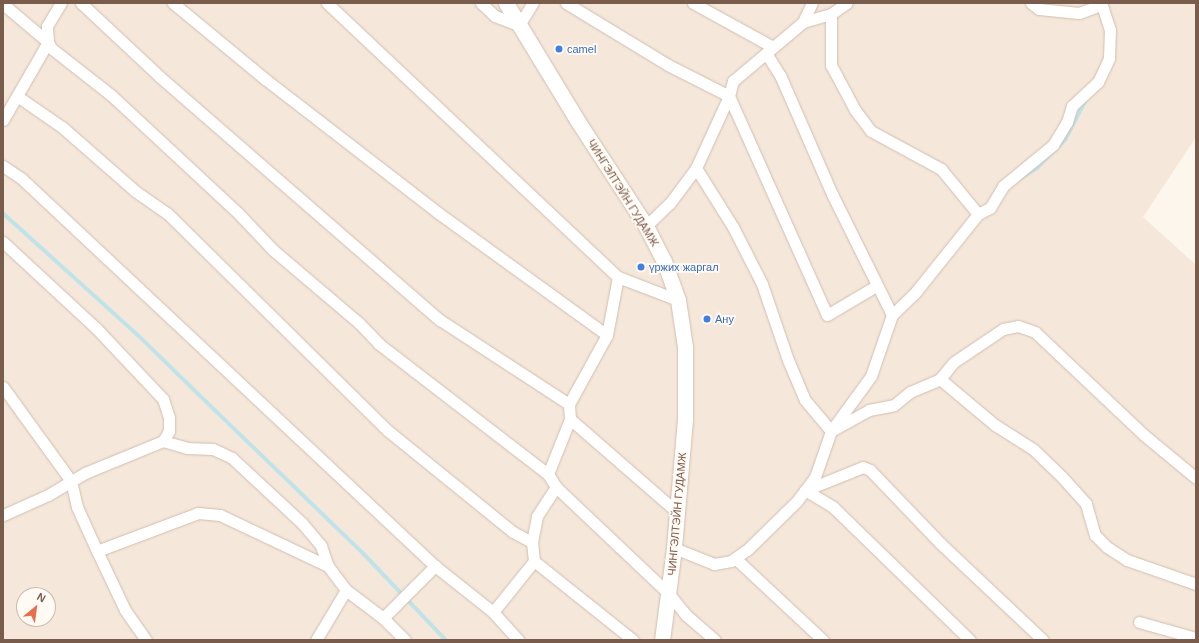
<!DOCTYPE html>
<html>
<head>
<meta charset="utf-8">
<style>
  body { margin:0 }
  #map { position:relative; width:1199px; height:643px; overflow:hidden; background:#fdf6ec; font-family:Helvetica,sans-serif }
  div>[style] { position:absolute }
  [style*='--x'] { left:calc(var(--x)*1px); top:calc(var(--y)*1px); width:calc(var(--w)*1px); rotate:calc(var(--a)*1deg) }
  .residential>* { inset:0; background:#f5e8da }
  .stream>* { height:3.5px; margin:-1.75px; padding:0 1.75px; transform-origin:1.75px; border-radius:1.75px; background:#bfe3e8 }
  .roads { filter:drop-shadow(0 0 1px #d1beb0) drop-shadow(0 0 1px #d1beb0) }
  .minor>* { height:11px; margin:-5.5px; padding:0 5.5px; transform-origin:5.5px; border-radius:5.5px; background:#fff }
  .secondary>* { height:15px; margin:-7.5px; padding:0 7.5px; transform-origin:7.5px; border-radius:7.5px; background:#fff }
  .dots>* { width:11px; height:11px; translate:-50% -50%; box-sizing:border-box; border:2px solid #fffaf3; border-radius:50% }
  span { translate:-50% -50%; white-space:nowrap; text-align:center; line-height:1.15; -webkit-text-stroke:3.5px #fffaf3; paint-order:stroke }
  .shop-label { font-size:11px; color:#366cbe }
  .left { translate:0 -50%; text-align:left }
  .street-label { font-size:11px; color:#7a5c4d }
  .frame { position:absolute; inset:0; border:4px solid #7a5c4d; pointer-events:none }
  .north { position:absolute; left:16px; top:587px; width:40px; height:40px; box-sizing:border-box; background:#fffaf3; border:1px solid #cabbb1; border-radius:50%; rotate:29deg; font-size:11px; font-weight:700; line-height:16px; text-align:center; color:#7a5c4d }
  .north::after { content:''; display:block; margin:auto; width:14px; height:18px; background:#e76f51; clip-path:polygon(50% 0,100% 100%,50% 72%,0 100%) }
</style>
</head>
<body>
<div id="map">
  <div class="residential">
    <i style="clip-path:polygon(evenodd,3px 3px,1196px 3px,1196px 137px,1143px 217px,1196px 265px,1196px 640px,3px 640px,3px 3px,24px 595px,48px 595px,48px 619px,24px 619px,24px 595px)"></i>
  </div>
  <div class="stream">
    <i style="--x:1018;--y:180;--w:22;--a:-32"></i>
    <i style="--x:1037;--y:168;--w:40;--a:-45"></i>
    <i style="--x:1065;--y:140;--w:47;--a:-62.4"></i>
    <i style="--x:3;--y:213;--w:181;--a:42.1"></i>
    <i style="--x:137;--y:334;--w:109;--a:44.3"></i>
    <i style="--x:215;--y:410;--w:207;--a:44"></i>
    <i style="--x:364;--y:554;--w:119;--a:46.4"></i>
  </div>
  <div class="roads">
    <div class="minor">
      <i style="--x:81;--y:3;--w:108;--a:43.1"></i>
      <i style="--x:160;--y:77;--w:371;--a:41"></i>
      <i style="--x:440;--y:320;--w:154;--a:33.1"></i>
      <i style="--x:173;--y:3;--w:119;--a:39.6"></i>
      <i style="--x:265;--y:79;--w:217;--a:37.7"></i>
      <i style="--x:437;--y:212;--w:210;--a:35.9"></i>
      <i style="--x:327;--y:3;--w:400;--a:43.3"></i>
      <i style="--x:618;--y:277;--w:64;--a:21"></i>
      <i style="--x:481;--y:3;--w:19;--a:43"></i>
      <i style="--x:495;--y:16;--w:26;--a:21"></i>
      <i style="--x:519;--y:25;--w:26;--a:-58"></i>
      <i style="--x:566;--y:3;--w:119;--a:31.3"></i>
      <i style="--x:668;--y:65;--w:68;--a:26.9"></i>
      <i style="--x:729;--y:96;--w:240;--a:65.9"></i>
      <i style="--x:827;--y:315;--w:57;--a:-30.6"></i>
      <i style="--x:693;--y:3;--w:91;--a:28.8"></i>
      <i style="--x:1031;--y:3;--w:10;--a:37"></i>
      <i style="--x:1039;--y:9;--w:40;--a:5.7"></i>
      <i style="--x:1079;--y:13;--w:23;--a:-20"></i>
      <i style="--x:1101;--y:5;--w:2;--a:-117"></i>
      <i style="--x:3;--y:4;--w:59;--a:40.2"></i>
      <i style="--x:48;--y:42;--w:7;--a:63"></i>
      <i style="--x:51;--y:48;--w:76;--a:38.1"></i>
      <i style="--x:111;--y:95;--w:173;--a:42.9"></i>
      <i style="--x:238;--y:213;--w:51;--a:46.6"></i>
      <i style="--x:273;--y:250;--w:113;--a:40.3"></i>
      <i style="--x:359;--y:323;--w:29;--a:46"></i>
      <i style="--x:379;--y:344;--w:213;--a:37.6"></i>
      <i style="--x:831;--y:14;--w:51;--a:90"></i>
      <i style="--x:831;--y:65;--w:51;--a:61.9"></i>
      <i style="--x:855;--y:110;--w:26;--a:53"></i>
      <i style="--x:871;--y:131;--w:80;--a:28.5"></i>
      <i style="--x:941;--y:169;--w:58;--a:50.6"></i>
      <i style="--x:803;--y:22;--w:21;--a:-65"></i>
      <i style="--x:766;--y:53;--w:26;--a:58"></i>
      <i style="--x:780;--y:75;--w:130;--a:66.4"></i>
      <i style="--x:832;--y:194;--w:135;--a:63.6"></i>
      <i style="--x:17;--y:96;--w:55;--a:34.6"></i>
      <i style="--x:62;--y:127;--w:97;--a:41.2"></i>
      <i style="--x:135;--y:191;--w:39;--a:35"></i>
      <i style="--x:167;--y:213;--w:309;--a:44.6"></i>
      <i style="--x:387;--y:430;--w:162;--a:39"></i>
      <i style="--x:513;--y:532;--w:21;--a:28"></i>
      <i style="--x:3;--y:120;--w:90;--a:-60"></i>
      <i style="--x:48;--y:42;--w:16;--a:-94"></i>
      <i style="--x:47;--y:26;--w:27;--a:-59"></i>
      <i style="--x:3;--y:166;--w:22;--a:34"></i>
      <i style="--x:21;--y:178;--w:567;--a:43.14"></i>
      <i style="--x:435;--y:566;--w:74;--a:38.4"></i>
      <i style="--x:493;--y:612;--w:38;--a:48"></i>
      <i style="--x:696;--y:168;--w:70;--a:57.9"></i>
      <i style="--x:733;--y:227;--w:64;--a:63"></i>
      <i style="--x:762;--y:284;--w:80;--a:71.1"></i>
      <i style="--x:788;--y:360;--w:43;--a:67"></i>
      <i style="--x:805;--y:400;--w:40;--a:50"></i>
      <i style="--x:831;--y:431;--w:43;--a:-28.9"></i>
      <i style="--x:869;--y:410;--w:25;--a:-11"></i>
      <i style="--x:894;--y:405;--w:21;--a:-39"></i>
      <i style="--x:910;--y:392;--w:33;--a:-23"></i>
      <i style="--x:940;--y:379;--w:22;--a:-51"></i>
      <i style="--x:954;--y:362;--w:59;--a:-34"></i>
      <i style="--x:1003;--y:329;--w:15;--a:-11"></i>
      <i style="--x:1018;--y:326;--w:18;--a:19"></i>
      <i style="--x:1035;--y:332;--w:150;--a:43.4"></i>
      <i style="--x:1144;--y:435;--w:67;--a:39.6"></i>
      <i style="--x:646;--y:226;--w:33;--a:-44"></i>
      <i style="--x:670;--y:203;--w:44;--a:-53.4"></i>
      <i style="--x:696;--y:168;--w:79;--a:-65.4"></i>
      <i style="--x:729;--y:96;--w:16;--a:-75"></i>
      <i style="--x:733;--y:81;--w:92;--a:-40.1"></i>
      <i style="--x:803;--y:22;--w:29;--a:-16"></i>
      <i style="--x:831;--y:14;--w:19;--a:-35"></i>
      <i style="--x:3;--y:242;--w:127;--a:42.8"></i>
      <i style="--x:96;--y:328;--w:98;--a:46.7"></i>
      <i style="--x:163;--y:399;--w:20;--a:72"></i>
      <i style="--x:169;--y:418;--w:13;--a:90"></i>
      <i style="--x:169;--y:431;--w:12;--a:121"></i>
      <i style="--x:163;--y:441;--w:84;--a:157.7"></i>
      <i style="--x:85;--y:473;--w:43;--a:149.3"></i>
      <i style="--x:48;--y:495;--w:49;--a:156"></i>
      <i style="--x:940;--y:379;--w:72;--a:39.9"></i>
      <i style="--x:995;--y:425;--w:45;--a:32.3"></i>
      <i style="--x:1033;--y:449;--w:40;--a:44"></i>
      <i style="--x:1062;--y:477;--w:36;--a:48"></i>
      <i style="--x:1086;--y:504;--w:32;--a:74"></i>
      <i style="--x:1095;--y:535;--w:17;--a:45"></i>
      <i style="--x:1107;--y:547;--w:24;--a:33"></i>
      <i style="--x:1127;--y:560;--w:73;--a:19.2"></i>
      <i style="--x:3;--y:387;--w:116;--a:54.1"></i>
      <i style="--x:71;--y:481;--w:27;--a:77"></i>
      <i style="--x:77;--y:507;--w:48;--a:65.6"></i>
      <i style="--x:97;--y:551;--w:65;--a:64.6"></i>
      <i style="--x:125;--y:610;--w:37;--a:55"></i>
      <i style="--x:570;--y:419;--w:143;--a:41"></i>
      <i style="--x:163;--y:441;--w:25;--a:16"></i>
      <i style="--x:187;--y:448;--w:26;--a:2"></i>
      <i style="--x:213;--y:449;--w:21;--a:25"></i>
      <i style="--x:232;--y:458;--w:96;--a:42.9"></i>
      <i style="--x:302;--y:523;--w:30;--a:50"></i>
      <i style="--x:321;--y:546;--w:21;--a:71"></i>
      <i style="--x:556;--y:487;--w:156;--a:43.4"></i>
      <i style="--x:669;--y:594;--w:27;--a:51"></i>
      <i style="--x:686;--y:615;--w:38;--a:41"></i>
      <i style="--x:805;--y:490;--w:33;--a:31"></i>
      <i style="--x:833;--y:507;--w:191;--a:44.2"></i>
      <i style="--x:806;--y:490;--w:61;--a:-22"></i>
      <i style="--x:863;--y:467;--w:8;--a:23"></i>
      <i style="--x:870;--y:470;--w:101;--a:46.2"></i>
      <i style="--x:940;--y:543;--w:141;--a:43.3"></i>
      <i style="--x:674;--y:548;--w:43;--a:21.8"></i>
      <i style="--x:714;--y:564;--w:17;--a:-10"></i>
      <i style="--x:731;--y:561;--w:19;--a:-35"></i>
      <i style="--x:747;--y:550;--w:70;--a:-44.4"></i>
      <i style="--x:797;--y:501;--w:30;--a:-53"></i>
      <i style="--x:815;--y:477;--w:49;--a:-70.8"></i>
      <i style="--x:831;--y:431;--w:68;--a:-54"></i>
      <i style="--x:871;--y:376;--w:65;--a:-71"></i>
      <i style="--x:892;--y:315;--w:30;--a:-44"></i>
      <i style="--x:914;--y:294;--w:102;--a:-51.3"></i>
      <i style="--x:978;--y:214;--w:13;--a:-27"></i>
      <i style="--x:990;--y:208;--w:26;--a:-59"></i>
      <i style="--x:1003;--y:186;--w:65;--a:-39.4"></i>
      <i style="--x:1053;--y:145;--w:27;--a:-59"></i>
      <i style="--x:1067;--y:122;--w:17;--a:-73"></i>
      <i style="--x:1072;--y:106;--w:35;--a:-43"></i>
      <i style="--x:1098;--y:82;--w:26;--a:-65"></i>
      <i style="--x:1109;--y:58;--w:28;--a:-88"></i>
      <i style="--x:1110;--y:30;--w:28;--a:-108"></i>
      <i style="--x:97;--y:551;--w:108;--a:-20.6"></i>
      <i style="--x:198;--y:513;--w:22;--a:5"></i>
      <i style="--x:220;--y:515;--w:119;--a:25.3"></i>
      <i style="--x:328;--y:566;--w:30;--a:53"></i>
      <i style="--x:346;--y:590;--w:46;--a:37.1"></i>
      <i style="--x:383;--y:618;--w:31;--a:45"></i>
      <i style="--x:736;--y:559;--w:119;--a:43"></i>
      <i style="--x:534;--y:561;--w:127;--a:38.6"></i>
      <i style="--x:493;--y:612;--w:65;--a:-51.2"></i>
      <i style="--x:534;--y:561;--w:19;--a:-96"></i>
      <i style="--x:532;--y:542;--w:26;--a:-79"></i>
      <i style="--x:537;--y:516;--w:35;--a:-57"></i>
      <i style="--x:556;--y:487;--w:15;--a:-122"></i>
      <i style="--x:548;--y:474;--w:59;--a:-68.2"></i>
      <i style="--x:570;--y:419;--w:15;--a:-94"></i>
      <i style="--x:569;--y:404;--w:79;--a:-61.2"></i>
      <i style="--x:607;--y:335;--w:59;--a:-79.3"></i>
      <i style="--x:383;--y:618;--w:74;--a:-45"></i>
      <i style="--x:1139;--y:622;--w:59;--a:15.7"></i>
      <i style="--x:316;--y:640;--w:58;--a:-59"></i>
    </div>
    <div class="secondary">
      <i style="--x:506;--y:3;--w:137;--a:58.7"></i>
      <i style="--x:577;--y:120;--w:126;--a:56.9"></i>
      <i style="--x:646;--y:226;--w:39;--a:63"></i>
      <i style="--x:664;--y:261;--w:41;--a:70.3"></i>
      <i style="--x:678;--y:300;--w:48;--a:81.5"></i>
      <i style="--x:685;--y:347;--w:72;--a:90"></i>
      <i style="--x:685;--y:419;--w:129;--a:94.9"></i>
      <i style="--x:674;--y:548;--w:93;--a:97.4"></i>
    </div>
  </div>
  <div class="dots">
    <i style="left:559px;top:49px;background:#3f7fe0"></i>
    <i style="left:641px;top:267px;background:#3f7fe0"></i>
    <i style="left:707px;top:319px;background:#3f7fe0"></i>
  </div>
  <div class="shop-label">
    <span class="left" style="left:567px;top:49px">camel</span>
    <span class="left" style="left:649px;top:267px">үржих жаргал</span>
    <span class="left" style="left:715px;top:319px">Ану</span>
  </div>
  <div class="street-label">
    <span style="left:623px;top:193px;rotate:58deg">ЧИНГЭЛТЭЙН ГУДАМЖ</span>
    <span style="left:677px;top:514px;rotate:-85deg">ЧИНГЭЛТЭЙН ГУДАМЖ</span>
  </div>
  <div class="frame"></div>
  <div class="north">N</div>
</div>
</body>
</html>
